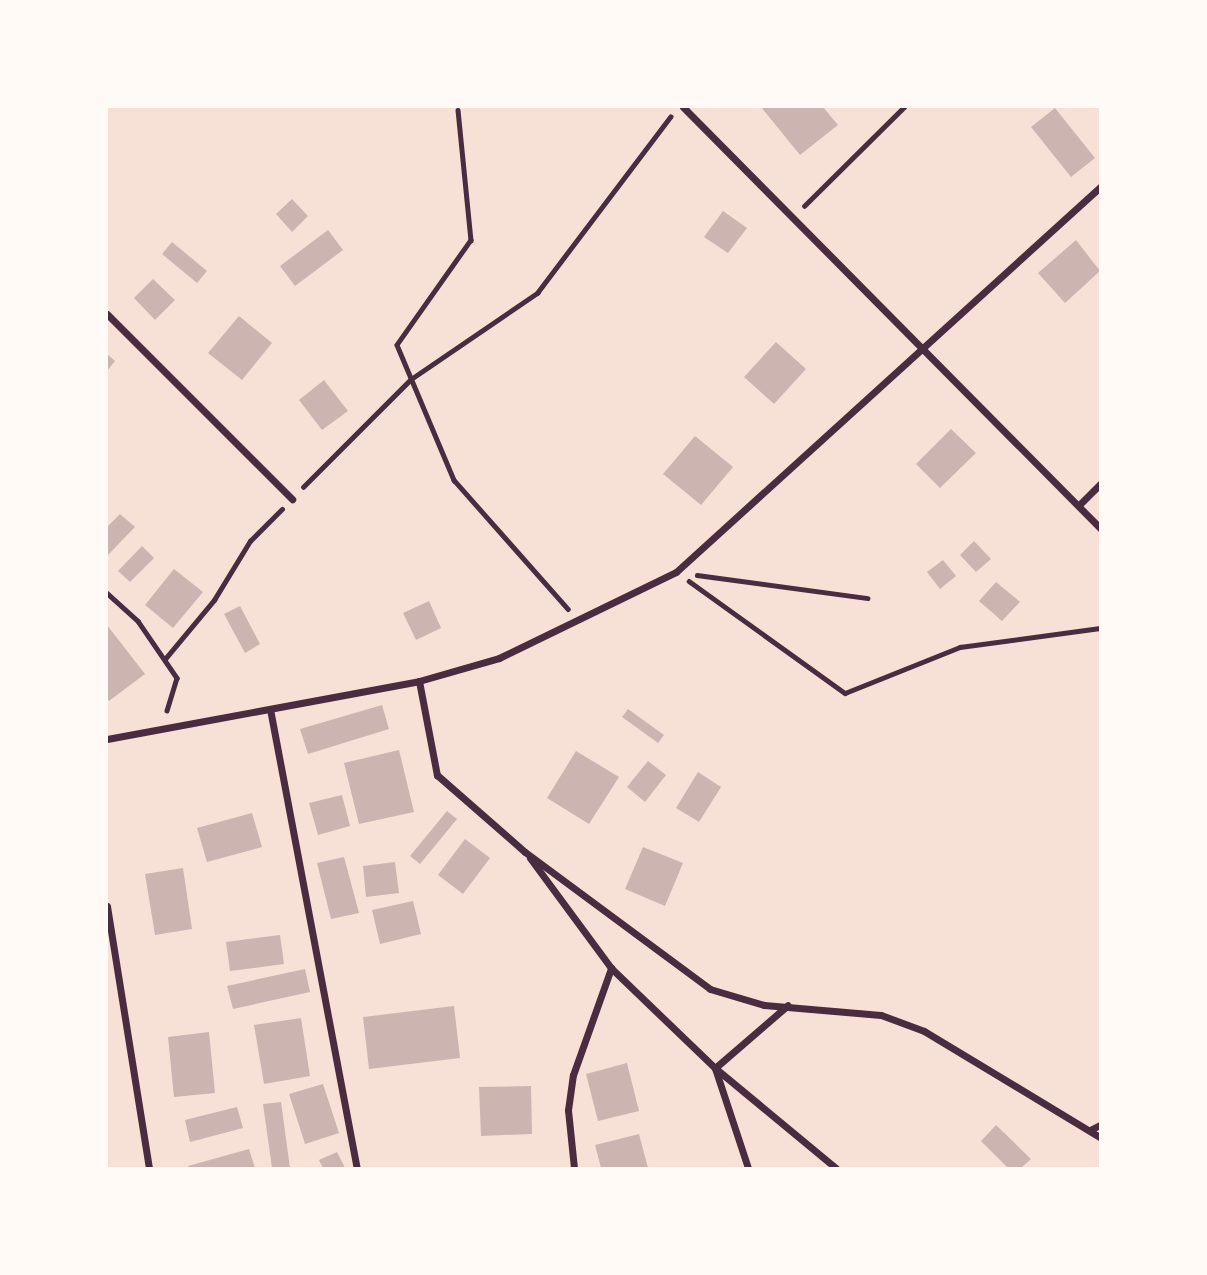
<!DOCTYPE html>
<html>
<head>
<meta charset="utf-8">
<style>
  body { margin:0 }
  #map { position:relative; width:1207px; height:1275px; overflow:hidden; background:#f7e1d7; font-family:Signika,sans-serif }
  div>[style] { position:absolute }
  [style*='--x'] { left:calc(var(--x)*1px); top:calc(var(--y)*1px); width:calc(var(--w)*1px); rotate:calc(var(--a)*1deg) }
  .building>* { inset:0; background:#ccb4b1 }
  .path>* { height:4.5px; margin:-2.25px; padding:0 2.25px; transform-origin:2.25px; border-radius:2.25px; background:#4a2c40 }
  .minor>* { height:7px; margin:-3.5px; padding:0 3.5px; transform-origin:3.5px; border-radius:3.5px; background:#4a2c40 }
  span { translate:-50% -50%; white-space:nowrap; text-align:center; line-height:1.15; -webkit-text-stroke:6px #fffaf5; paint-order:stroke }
  .frame { position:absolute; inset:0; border:108px solid #fffaf5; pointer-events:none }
</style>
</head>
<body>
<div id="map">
  <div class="building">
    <i style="clip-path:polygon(761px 107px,823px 107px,838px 125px,800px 155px)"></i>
    <i style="clip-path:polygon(1055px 108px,1095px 158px,1071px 177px,1031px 127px)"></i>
    <i style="clip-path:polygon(292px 199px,308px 216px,292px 232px,276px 214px)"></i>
    <i style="clip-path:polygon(723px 211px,747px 228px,728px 253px,704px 237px)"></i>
    <i style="clip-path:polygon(328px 230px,343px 250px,295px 286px,280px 266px)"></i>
    <i style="clip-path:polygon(1076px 240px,1100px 271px,1065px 303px,1038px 273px)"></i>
    <i style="clip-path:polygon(172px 242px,207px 271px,197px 283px,162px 254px)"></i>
    <i style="clip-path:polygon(153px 279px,175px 300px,155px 320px,134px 298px)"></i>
    <i style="clip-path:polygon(239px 316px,272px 343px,242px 380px,208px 353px)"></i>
    <i style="clip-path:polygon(776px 342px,806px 369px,774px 404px,744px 377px)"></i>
    <i style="clip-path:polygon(107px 354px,115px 361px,107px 371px)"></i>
    <i style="clip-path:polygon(324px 380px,348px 411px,322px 430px,299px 400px)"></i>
    <i style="clip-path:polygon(951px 429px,976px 453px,940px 488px,916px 464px)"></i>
    <i style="clip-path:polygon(695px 436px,733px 467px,701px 505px,663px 474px)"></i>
    <i style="clip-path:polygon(120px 514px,135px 527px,107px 556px,107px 527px)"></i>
    <i style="clip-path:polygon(974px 541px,991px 559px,976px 572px,960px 555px)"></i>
    <i style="clip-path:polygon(142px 546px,154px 558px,130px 582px,118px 571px)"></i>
    <i style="clip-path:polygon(943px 560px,956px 576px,940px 589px,927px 572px)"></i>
    <i style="clip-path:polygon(174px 569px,203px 592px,173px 628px,145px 605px)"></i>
    <i style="clip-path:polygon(996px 582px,1020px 602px,1002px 621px,979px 601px)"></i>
    <i style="clip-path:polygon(429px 601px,441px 628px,416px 640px,403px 613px)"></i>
    <i style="clip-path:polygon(240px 606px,260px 644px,245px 653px,224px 614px)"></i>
    <i style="clip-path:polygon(107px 625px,145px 674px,109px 701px,107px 698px)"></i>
    <i style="clip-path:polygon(382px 705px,389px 729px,308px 754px,300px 729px)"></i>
    <i style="clip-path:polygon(628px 709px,664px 735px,658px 743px,622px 717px)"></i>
    <i style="clip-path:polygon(399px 750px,414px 812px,359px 824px,344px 763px)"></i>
    <i style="clip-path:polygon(576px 751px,619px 777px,589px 824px,547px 798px)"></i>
    <i style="clip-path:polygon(648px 761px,666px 775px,645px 802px,627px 787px)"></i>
    <i style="clip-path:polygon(698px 772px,721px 787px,699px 822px,676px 808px)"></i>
    <i style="clip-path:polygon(342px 795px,350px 826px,318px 835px,309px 803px)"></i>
    <i style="clip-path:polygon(447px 811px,457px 819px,420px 864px,410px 856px)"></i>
    <i style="clip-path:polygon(252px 813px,262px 847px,207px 862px,197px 828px)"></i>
    <i style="clip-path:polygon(465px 839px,490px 858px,463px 894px,438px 875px)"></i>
    <i style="clip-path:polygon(643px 847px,683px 863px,665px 906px,625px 889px)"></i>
    <i style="clip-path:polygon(344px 857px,359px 913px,331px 919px,317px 863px)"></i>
    <i style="clip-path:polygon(395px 862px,399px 893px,366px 897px,363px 866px)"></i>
    <i style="clip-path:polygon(183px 868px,192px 929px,155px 935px,145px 874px)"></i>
    <i style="clip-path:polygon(413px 901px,421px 934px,380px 944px,372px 910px)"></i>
    <i style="clip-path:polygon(280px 935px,284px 964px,230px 971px,226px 942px)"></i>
    <i style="clip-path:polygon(305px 969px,310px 992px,233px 1009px,227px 986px)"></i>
    <i style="clip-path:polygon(454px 1006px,460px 1058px,369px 1069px,363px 1017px)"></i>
    <i style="clip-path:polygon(301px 1018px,310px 1076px,264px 1084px,254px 1025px)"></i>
    <i style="clip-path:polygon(209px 1032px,215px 1093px,174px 1097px,168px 1037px)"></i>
    <i style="clip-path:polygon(627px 1063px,639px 1111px,598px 1121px,586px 1074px)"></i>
    <i style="clip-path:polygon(323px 1084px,339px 1133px,305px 1144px,289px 1094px)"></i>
    <i style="clip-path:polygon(531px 1086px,532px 1134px,481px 1136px,479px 1087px)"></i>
    <i style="clip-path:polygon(281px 1102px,290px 1168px,272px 1168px,263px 1104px)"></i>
    <i style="clip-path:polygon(237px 1107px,243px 1128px,190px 1142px,185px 1120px)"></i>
    <i style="clip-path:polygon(996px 1125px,1031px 1159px,1021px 1168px,1008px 1168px,981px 1141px)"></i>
    <i style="clip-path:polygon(639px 1134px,648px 1168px,601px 1168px,595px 1145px)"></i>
    <i style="clip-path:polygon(249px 1149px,255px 1168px,189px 1168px,188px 1166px)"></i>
    <i style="clip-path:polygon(337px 1152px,345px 1168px,323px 1168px,319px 1160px)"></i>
  </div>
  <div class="path">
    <i style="--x:458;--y:110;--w:131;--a:84.3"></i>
    <i style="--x:471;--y:240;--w:128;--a:125.2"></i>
    <i style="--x:397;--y:345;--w:147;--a:67.1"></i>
    <i style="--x:454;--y:480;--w:172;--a:48.5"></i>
    <i style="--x:804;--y:206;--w:141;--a:-44.7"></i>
    <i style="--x:303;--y:487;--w:153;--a:-45"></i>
    <i style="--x:411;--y:379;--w:153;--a:-34.3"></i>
    <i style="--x:537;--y:293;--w:221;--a:-52.9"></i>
    <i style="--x:697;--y:575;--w:172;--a:7.7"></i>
    <i style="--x:689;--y:581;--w:192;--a:35.7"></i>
    <i style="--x:845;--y:693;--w:124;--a:-21.8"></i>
    <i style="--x:960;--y:647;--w:141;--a:-7.7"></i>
    <i style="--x:107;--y:593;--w:42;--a:42.1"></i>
    <i style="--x:138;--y:621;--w:69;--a:55.6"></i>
    <i style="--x:177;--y:678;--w:34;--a:107"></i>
    <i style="--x:165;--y:659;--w:77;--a:-50.3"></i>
    <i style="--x:214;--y:600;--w:69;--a:-58.6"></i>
    <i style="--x:250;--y:541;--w:45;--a:-45"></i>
  </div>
  <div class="minor">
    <i style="--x:683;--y:107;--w:593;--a:45.27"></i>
    <i style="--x:107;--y:314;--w:262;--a:45"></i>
    <i style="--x:1080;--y:504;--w:28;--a:-45"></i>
    <i style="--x:419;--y:681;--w:83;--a:-16"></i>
    <i style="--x:499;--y:658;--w:197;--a:-25.9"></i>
    <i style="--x:676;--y:572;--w:573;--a:-42.24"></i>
    <i style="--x:270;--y:709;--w:467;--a:79.3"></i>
    <i style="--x:107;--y:739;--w:317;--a:-10.5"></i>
    <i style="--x:419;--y:681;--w:96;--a:79.2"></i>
    <i style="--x:437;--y:775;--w:117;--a:41.2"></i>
    <i style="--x:525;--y:852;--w:230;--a:36.5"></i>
    <i style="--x:710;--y:989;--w:56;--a:16.5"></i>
    <i style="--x:764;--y:1005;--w:117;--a:4.9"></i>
    <i style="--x:881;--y:1015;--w:46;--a:20.4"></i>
    <i style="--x:924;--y:1031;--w:205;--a:31.1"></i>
    <i style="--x:530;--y:858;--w:137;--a:53.6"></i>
    <i style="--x:611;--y:968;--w:144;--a:43.9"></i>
    <i style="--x:715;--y:1068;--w:157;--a:39.6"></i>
    <i style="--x:107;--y:906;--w:265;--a:80.9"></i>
    <i style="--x:1090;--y:1130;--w:11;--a:-27"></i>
    <i style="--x:574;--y:1168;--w:58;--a:-95.9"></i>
    <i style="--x:568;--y:1110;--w:35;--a:-82"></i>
    <i style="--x:573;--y:1075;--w:114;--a:-70.4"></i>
    <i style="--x:748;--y:1168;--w:105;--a:-108.3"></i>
    <i style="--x:715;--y:1068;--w:96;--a:-40.8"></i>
  </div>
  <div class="frame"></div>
</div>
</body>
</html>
